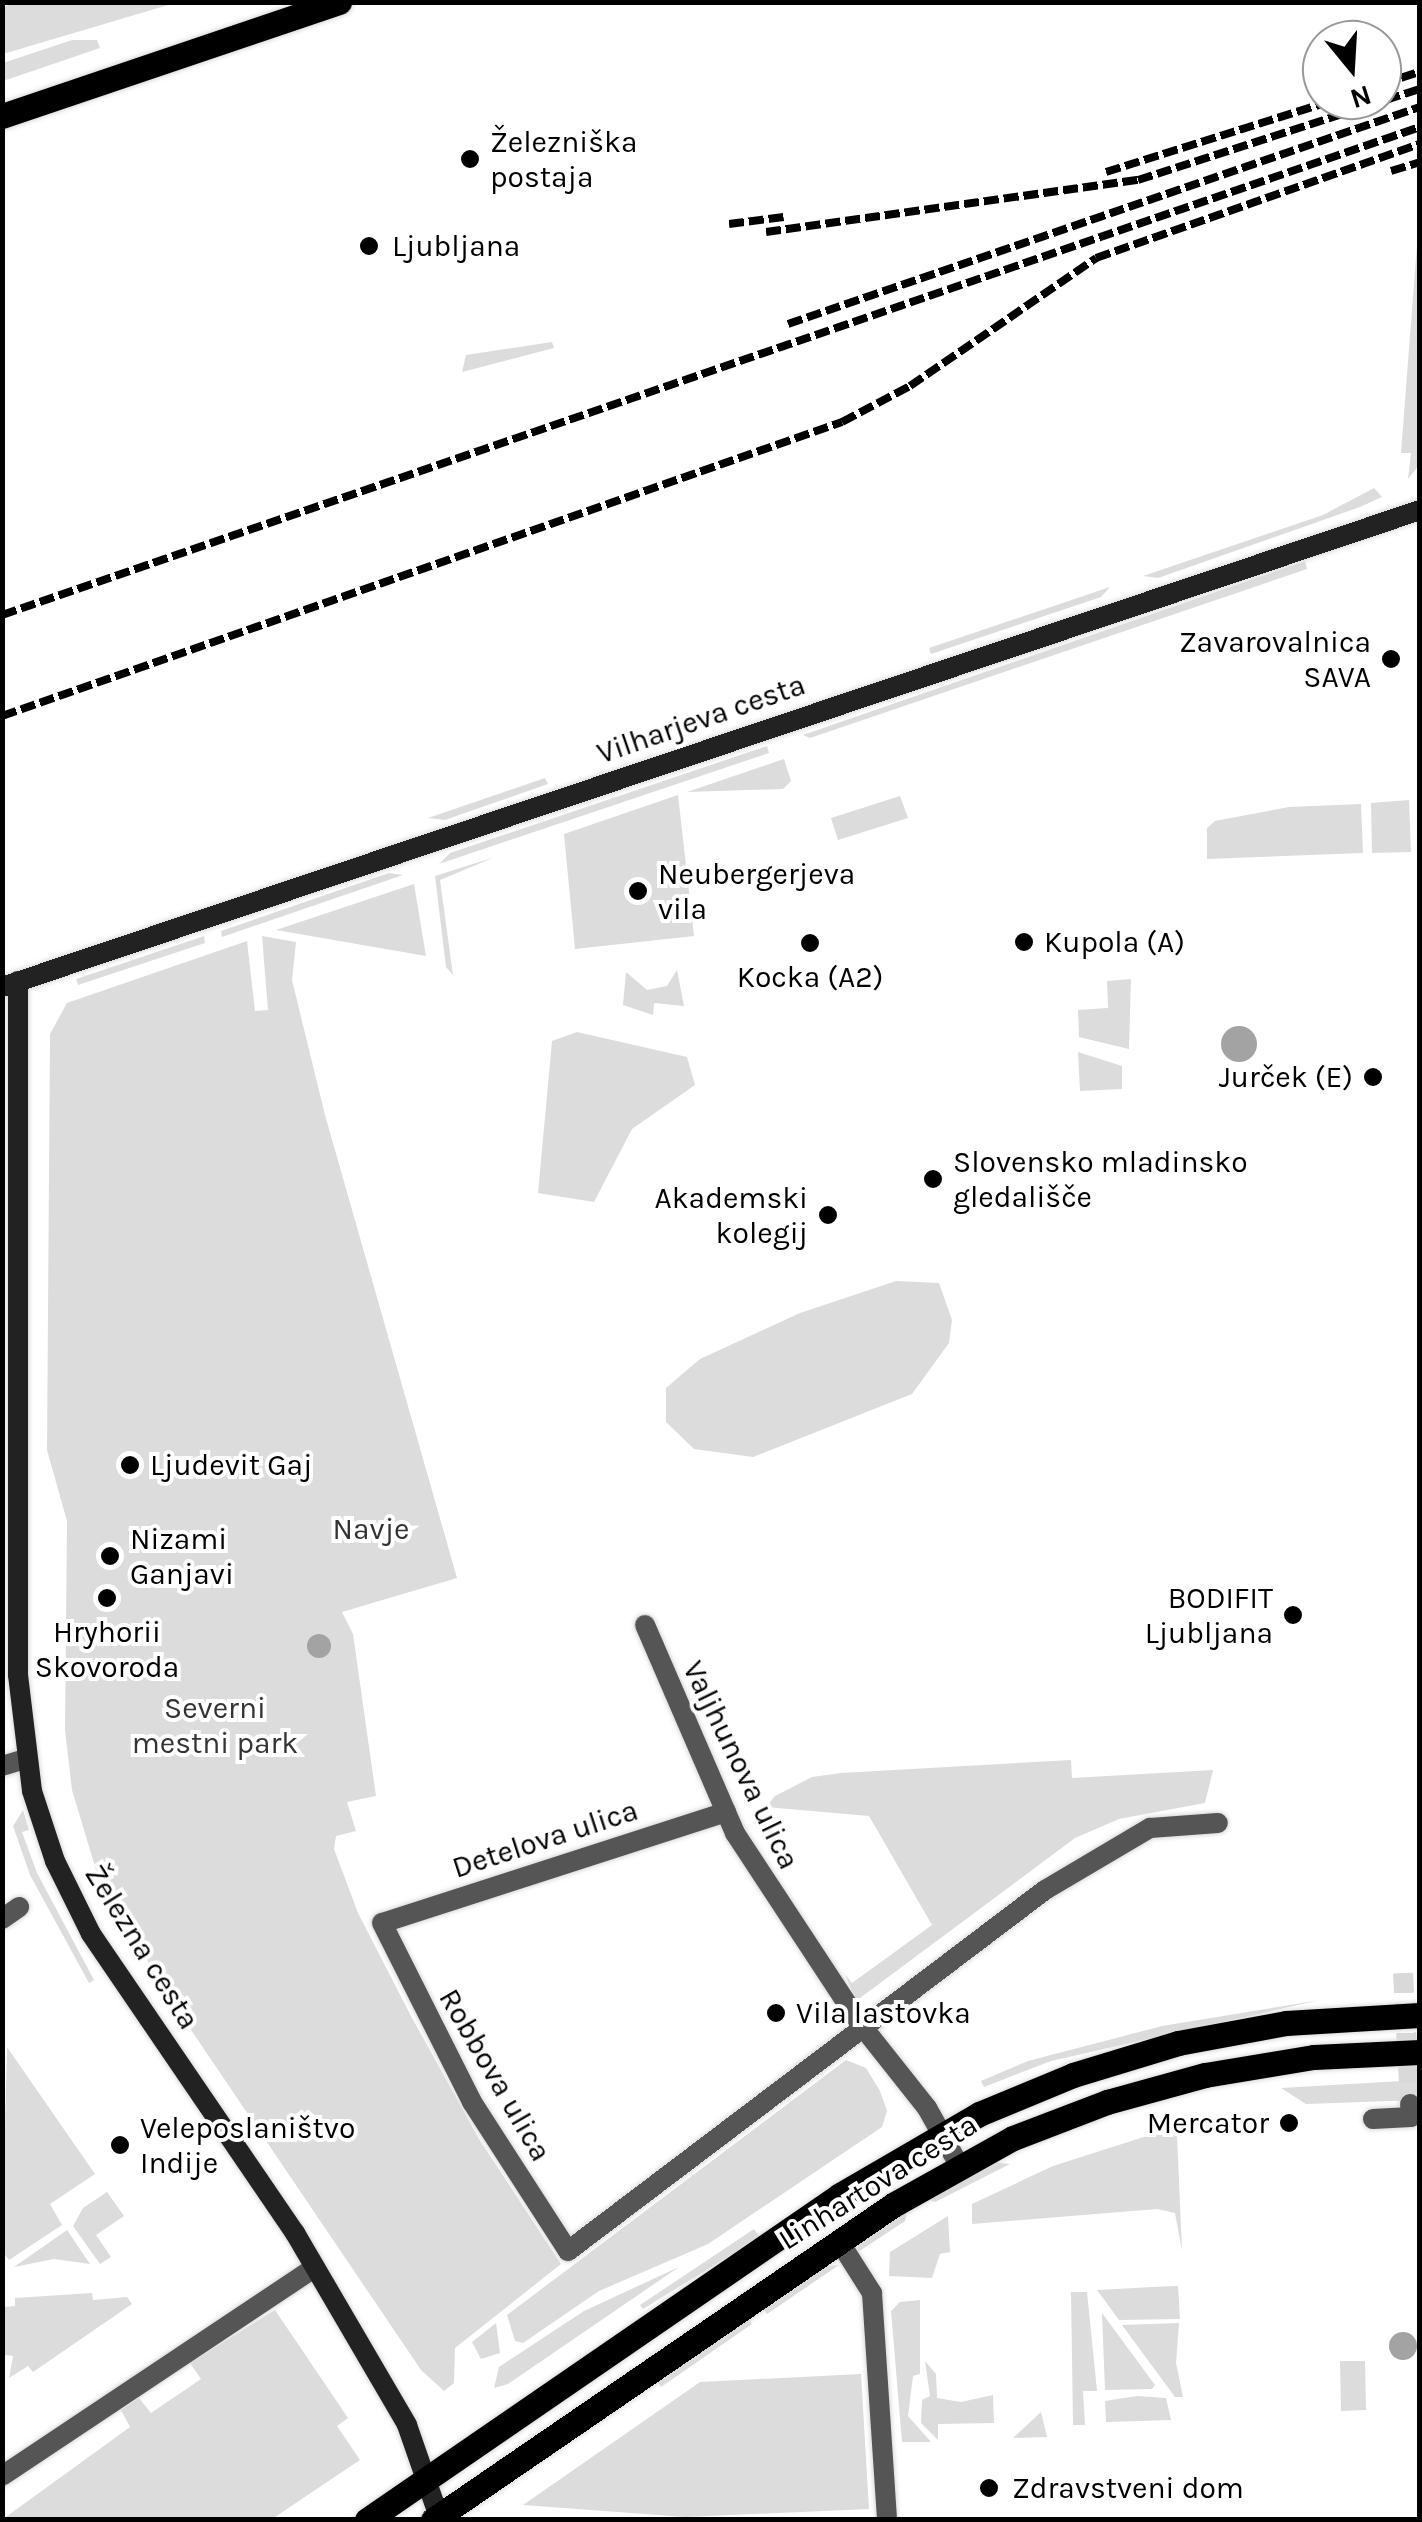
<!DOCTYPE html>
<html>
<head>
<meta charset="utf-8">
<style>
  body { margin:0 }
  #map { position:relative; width:1422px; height:2522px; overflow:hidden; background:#fff; font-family:Karla,sans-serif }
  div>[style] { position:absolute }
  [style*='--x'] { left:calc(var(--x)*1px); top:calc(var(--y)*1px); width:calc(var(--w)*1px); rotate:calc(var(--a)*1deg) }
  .green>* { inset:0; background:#dcdcdc }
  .water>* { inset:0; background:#a3a3a3 }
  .round { border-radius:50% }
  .street-tunnel>* { height:20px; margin-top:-10px; transform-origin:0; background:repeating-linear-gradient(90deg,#d9d9d9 0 20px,transparent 0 30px) }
  .roads { filter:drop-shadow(0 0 2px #dbdbdb) drop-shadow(0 0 2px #dbdbdb) }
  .street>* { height:20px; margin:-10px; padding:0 10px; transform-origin:10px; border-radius:10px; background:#555 }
  .secondary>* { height:20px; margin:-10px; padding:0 10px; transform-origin:10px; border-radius:10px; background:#222 }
  .primary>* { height:25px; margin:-12.5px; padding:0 12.5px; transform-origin:12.5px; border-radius:12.5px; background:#000 }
  .rail>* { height:8px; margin-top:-4px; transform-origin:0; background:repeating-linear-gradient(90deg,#000 0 15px,transparent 0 20px) }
  .dots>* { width:28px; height:28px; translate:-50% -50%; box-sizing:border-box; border:5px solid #fff; border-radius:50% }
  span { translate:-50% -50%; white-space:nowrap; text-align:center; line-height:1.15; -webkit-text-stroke:8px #fff; paint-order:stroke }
  .poi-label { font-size:30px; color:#000 }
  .left { translate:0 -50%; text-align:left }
  .right { translate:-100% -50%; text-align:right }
  .street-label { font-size:30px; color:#000 }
  .park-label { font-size:30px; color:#333 }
  .frame { position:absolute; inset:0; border:5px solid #000; pointer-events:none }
  .north { position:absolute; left:1302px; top:20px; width:100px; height:100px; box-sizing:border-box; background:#fff; border:2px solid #999; border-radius:50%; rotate:162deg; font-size:28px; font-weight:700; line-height:40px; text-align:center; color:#000 }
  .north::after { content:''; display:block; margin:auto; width:35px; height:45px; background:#000; clip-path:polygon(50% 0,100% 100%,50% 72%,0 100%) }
</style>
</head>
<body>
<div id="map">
  <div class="green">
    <i style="clip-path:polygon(15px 2px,175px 2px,175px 3px,3px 54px,3px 7px)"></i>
    <i style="clip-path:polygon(72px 40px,97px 40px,100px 48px,3px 81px,3px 63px)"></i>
    <i style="clip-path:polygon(1417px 245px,1420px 464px,1408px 479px,1411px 453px,1401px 453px)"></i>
    <i style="clip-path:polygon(552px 342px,554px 348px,462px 372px,466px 355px)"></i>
    <i style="clip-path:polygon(1374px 488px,1382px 497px,1360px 507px,1158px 578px,1143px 576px,1323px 515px)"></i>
    <i style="clip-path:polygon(1305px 561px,1307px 569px,810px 738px,803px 735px)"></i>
    <i style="clip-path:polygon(1110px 587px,1101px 597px,931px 654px,929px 648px)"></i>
    <i style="clip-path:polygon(767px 746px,769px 753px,439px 864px,450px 853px)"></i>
    <i style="clip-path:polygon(784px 759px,791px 781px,783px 789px,687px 792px)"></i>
    <i style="clip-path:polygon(545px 778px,548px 784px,445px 820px,428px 818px)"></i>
    <i style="clip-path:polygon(678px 795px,694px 936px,575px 949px,564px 834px)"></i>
    <i style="clip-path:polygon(900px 796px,908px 818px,838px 840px,831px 818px)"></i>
    <i style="clip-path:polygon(1409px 800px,1411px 852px,1372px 853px,1371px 803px)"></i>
    <i style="clip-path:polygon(1361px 804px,1363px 853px,1207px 859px,1207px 828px,1215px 821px,1289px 807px)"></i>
    <i style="clip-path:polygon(495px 857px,440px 880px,453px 975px,446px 967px,435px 876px)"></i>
    <i style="clip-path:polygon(389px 873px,403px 875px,222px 937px,221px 931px)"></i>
    <i style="clip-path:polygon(414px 884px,426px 956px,276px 930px)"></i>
    <i style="clip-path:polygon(204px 936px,205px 943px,78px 985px,76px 979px)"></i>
    <i style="clip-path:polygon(262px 936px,296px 942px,292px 980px,325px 1115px,457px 1578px,342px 1612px,353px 1634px,376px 1796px,347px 1802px,356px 1831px,336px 1836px,334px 1849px,358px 1913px,411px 2016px,479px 2139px,561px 2264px,455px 2348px,454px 2383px,444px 2391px,421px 2370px,164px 1990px,96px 1870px,72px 1790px,65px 1730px,67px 1521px,47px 1450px,50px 1034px,67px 1003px,247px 941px,255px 1011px,268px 1010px)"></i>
    <i style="clip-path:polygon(677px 970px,684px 1006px,654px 1003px,653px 1015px,623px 1005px,626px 972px,647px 990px,667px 986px)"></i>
    <i style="clip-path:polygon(1131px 979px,1129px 1049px,1079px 1037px,1078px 1010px,1108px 1008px,1107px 981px)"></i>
    <i style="clip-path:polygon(577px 1032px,687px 1057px,695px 1085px,632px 1129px,594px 1202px,538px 1193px,552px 1041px)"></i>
    <i style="clip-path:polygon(1078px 1052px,1122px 1066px,1122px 1089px,1080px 1091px)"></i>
    <i style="clip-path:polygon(896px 1281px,939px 1283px,952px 1320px,949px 1343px,912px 1394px,753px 1457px,694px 1449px,666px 1422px,666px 1388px,700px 1359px,800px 1313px)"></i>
    <i style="clip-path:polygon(1071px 1760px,1072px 1778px,1213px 1770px,1205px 1803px,1119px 1819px,1075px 1838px,856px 2001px,845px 1974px,852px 1983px,932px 1925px,869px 1816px,766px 1807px,775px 1796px,812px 1777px,841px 1773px)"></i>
    <i style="clip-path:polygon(23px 1810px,29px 1830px,22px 1832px,37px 1873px,94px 1980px,89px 1983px,30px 1875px,13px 1826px)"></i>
    <i style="clip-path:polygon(1320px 2000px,1051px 2061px,984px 2087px,981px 2081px,1028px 2061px,1162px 2026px)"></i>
    <i style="clip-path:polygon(7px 2047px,95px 2174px,50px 2204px,62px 2225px,9px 2260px,2px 2251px)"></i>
    <i style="clip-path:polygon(846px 2060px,866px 2068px,880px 2091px,887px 2111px,882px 2127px,708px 2244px,599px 2291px,523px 2343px,515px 2341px,507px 2315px)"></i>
    <i style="clip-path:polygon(1419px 2080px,1419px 2100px,1306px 2104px,1281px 2088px)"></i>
    <i style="clip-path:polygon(1150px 2135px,1177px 2135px,1182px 2251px,1175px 2213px,1157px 2209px,972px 2224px,972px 2204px,1053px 2166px)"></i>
    <i style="clip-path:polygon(990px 2162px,1010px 2164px,935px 2202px,925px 2198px)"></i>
    <i style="clip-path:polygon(107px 2192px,124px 2216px,96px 2235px,111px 2257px,100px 2264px,73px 2226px,83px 2208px)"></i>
    <i style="clip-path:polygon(907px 2209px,905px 2221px,858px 2252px,858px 2243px)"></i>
    <i style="clip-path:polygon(948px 2216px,950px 2252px,940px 2254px,932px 2278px,889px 2276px,890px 2252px)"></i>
    <i style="clip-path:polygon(754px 2229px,760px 2237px,643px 2309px,640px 2305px)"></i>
    <i style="clip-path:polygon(67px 2230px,90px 2264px,54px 2259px,14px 2267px)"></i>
    <i style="clip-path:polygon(839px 2265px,767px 2314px,762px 2307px,822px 2267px)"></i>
    <i style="clip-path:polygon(679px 2267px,508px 2384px,494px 2388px,499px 2367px,584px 2311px)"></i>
    <i style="clip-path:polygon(1173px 2286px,1178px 2286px,1180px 2319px,1119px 2320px,1097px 2290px)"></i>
    <i style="clip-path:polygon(1071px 2292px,1087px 2292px,1097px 2391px,1083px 2391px,1085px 2425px,1073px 2425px)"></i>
    <i style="clip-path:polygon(92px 2293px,93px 2300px,127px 2297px,132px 2304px,33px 2372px,28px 2366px,9px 2378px,13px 2356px,5px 2355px,3px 2382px,3px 2307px,15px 2306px,15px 2298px)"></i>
    <i style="clip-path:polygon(920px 2300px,920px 2374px,913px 2376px,908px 2416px,931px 2442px,902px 2442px,891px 2311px,900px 2302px)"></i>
    <i style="clip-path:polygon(275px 2310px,348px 2418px,337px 2426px,360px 2460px,272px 2519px,3px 2519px,130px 2427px,121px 2410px,139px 2398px,151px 2413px,201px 2379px,190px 2363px)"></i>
    <i style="clip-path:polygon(1102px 2313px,1155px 2385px,1152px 2389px,1105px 2390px)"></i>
    <i style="clip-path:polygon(748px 2317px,752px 2324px,661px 2387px,656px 2379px)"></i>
    <i style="clip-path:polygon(496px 2323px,500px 2353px,481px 2359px,472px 2342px)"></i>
    <i style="clip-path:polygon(1179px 2323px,1176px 2363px,1183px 2397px,1175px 2397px,1122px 2325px)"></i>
    <i style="clip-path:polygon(925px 2361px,936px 2374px,937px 2398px,961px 2402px,993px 2395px,994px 2423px,938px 2424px,938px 2440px,921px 2423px,922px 2400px,930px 2396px)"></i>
    <i style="clip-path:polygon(1340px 2361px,1365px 2361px,1366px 2410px,1341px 2411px)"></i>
    <i style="clip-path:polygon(861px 2374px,869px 2509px,685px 2517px,523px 2505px,700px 2382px)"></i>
    <i style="clip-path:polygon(1137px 2396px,1166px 2398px,1171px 2420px,1106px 2422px,1105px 2401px)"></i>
    <i style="clip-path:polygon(1041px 2412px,1047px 2437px,1013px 2438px)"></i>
  </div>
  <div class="water">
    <i class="round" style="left:1221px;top:1026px;width:36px;height:36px"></i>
    <i class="round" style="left:307px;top:1634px;width:24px;height:24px"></i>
    <i class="round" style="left:1389px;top:2332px;width:28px;height:28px"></i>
  </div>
  <div class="street-tunnel">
    <i style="--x:1403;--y:1973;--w:131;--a:86.9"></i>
    <i style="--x:1410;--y:2104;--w:10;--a:0"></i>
  </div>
  <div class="roads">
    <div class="street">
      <i style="--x:645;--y:1625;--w:227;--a:66.6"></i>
      <i style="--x:735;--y:1833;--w:231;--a:56.7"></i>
      <i style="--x:862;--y:2026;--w:105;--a:51.6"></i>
      <i style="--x:927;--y:2108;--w:65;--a:60.7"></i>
      <i style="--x:2;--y:1766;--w:24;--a:-17"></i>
      <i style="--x:726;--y:1812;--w:361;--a:162.1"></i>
      <i style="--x:382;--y:1923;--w:200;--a:63.3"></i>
      <i style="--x:472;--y:2102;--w:177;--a:57.2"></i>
      <i style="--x:568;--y:2251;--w:598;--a:-37.12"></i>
      <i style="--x:1045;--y:1890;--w:122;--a:-30.6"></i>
      <i style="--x:1150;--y:1828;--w:68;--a:-4.2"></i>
      <i style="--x:2;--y:1919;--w:21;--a:-35"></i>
      <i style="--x:1373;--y:2119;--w:38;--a:-3"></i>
      <i style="--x:1411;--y:2117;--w:13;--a:-94"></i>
      <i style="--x:839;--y:2241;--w:62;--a:57.6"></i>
      <i style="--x:872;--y:2293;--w:227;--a:86.2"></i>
      <i style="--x:2;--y:2476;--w:376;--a:-33.7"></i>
    </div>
    <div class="secondary">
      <i style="--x:18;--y:981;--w:694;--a:90"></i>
      <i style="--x:18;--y:1675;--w:117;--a:83.1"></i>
      <i style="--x:32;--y:1791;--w:74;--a:71.8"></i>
      <i style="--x:55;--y:1861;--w:81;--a:63.7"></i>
      <i style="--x:91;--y:1934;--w:362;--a:55.7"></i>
      <i style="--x:295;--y:2233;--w:222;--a:59.7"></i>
      <i style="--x:407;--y:2425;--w:101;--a:70.8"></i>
      <i style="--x:2;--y:987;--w:1496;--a:-18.59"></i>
    </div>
    <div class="primary">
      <i style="--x:2;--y:116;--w:356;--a:-18.7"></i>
      <i style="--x:367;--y:2520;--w:574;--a:-34.49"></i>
      <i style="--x:840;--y:2195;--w:161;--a:-30.2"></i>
      <i style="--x:979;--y:2114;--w:102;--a:-22.5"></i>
      <i style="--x:1073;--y:2075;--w:110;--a:-16.9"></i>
      <i style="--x:1178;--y:2043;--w:110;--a:-10.5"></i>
      <i style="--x:1286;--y:2023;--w:134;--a:-3.4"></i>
      <i style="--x:433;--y:2520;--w:558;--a:-34.4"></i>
      <i style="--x:893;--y:2205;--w:137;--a:-29.2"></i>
      <i style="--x:1013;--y:2138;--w:101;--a:-21"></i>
      <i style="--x:1107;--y:2102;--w:102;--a:-15.4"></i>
      <i style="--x:1205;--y:2075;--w:110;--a:-9.4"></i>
      <i style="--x:1314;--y:2057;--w:106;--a:-2.7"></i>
    </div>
  </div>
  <div class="rail">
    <i style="--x:1382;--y:84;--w:40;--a:-18"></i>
    <i style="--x:1391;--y:171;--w:30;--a:-17"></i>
    <i style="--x:1106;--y:172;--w:240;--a:-17.5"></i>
    <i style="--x:729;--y:224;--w:55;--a:-7.3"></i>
    <i style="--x:766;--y:232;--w:376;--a:-8"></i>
    <i style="--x:1138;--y:180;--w:296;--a:-17.9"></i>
    <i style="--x:788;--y:324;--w:668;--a:-18.95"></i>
    <i style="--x:2;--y:615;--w:1500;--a:-18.99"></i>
    <i style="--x:2;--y:716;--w:890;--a:-19.29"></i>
    <i style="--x:842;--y:422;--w:77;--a:-27.9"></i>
    <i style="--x:910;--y:386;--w:226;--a:-34.5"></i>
    <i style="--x:1096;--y:258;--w:343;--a:-19.4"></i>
  </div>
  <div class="dots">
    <i style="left:470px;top:159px;background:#000"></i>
    <i style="left:369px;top:246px;background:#000"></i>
    <i style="left:1391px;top:659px;background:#000"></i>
    <i style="left:638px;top:891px;background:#000"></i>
    <i style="left:1024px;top:942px;background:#000"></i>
    <i style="left:810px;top:943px;background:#000"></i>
    <i style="left:1373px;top:1077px;background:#000"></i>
    <i style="left:933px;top:1179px;background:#000"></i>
    <i style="left:828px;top:1215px;background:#000"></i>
    <i style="left:130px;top:1465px;background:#000"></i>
    <i style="left:110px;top:1556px;background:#000"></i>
    <i style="left:107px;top:1598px;background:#000"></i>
    <i style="left:1293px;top:1615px;background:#000"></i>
    <i style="left:776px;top:2013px;background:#000"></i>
    <i style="left:1289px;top:2123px;background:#000"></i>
    <i style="left:120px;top:2145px;background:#000"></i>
    <i style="left:989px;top:2488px;background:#000"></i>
  </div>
  <div class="poi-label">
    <span class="left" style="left:490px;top:159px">Železniška<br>postaja</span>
    <span class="left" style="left:392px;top:246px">Ljubljana</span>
    <span class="right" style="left:1371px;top:659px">Zavarovalnica<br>SAVA</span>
    <span class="left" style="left:658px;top:891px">Neubergerjeva<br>vila</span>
    <span class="left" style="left:1044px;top:942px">Kupola (A)</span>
    <span style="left:810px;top:977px">Kocka (A2)</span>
    <span class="right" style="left:1353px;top:1077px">Jurček (E)</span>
    <span class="left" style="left:953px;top:1179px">Slovensko mladinsko<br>gledališče</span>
    <span class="right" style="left:808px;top:1215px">Akademski<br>kolegij</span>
    <span class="left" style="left:150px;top:1465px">Ljudevit Gaj</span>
    <span class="left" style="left:130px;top:1556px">Nizami<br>Ganjavi</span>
    <span class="right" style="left:1273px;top:1615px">BODIFIT<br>Ljubljana</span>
    <span style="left:107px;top:1649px">Hryhorii<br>Skovoroda</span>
    <span class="left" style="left:796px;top:2013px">Vila lastovka</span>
    <span class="right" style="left:1269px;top:2123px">Mercator</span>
    <span class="left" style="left:140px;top:2145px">Veleposlaništvo<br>Indije</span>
    <span class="left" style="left:1012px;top:2488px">Zdravstveni dom</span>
  </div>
  <div class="street-label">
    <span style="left:701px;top:719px;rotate:-19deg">Vilharjeva cesta</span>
    <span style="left:741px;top:1765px;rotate:64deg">Valjhunova ulica</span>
    <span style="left:545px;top:1839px;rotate:-18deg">Detelova ulica</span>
    <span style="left:142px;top:1947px;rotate:58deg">Železna cesta</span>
    <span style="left:495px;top:2075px;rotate:60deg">Robbova ulica</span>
    <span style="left:878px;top:2182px;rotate:-32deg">Linhartova cesta</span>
  </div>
  <div class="park-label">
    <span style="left:371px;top:1529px">Navje</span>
    <span style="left:215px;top:1725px">Severni<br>mestni park</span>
  </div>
  <div class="frame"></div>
  <div class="north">N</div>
</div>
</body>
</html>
